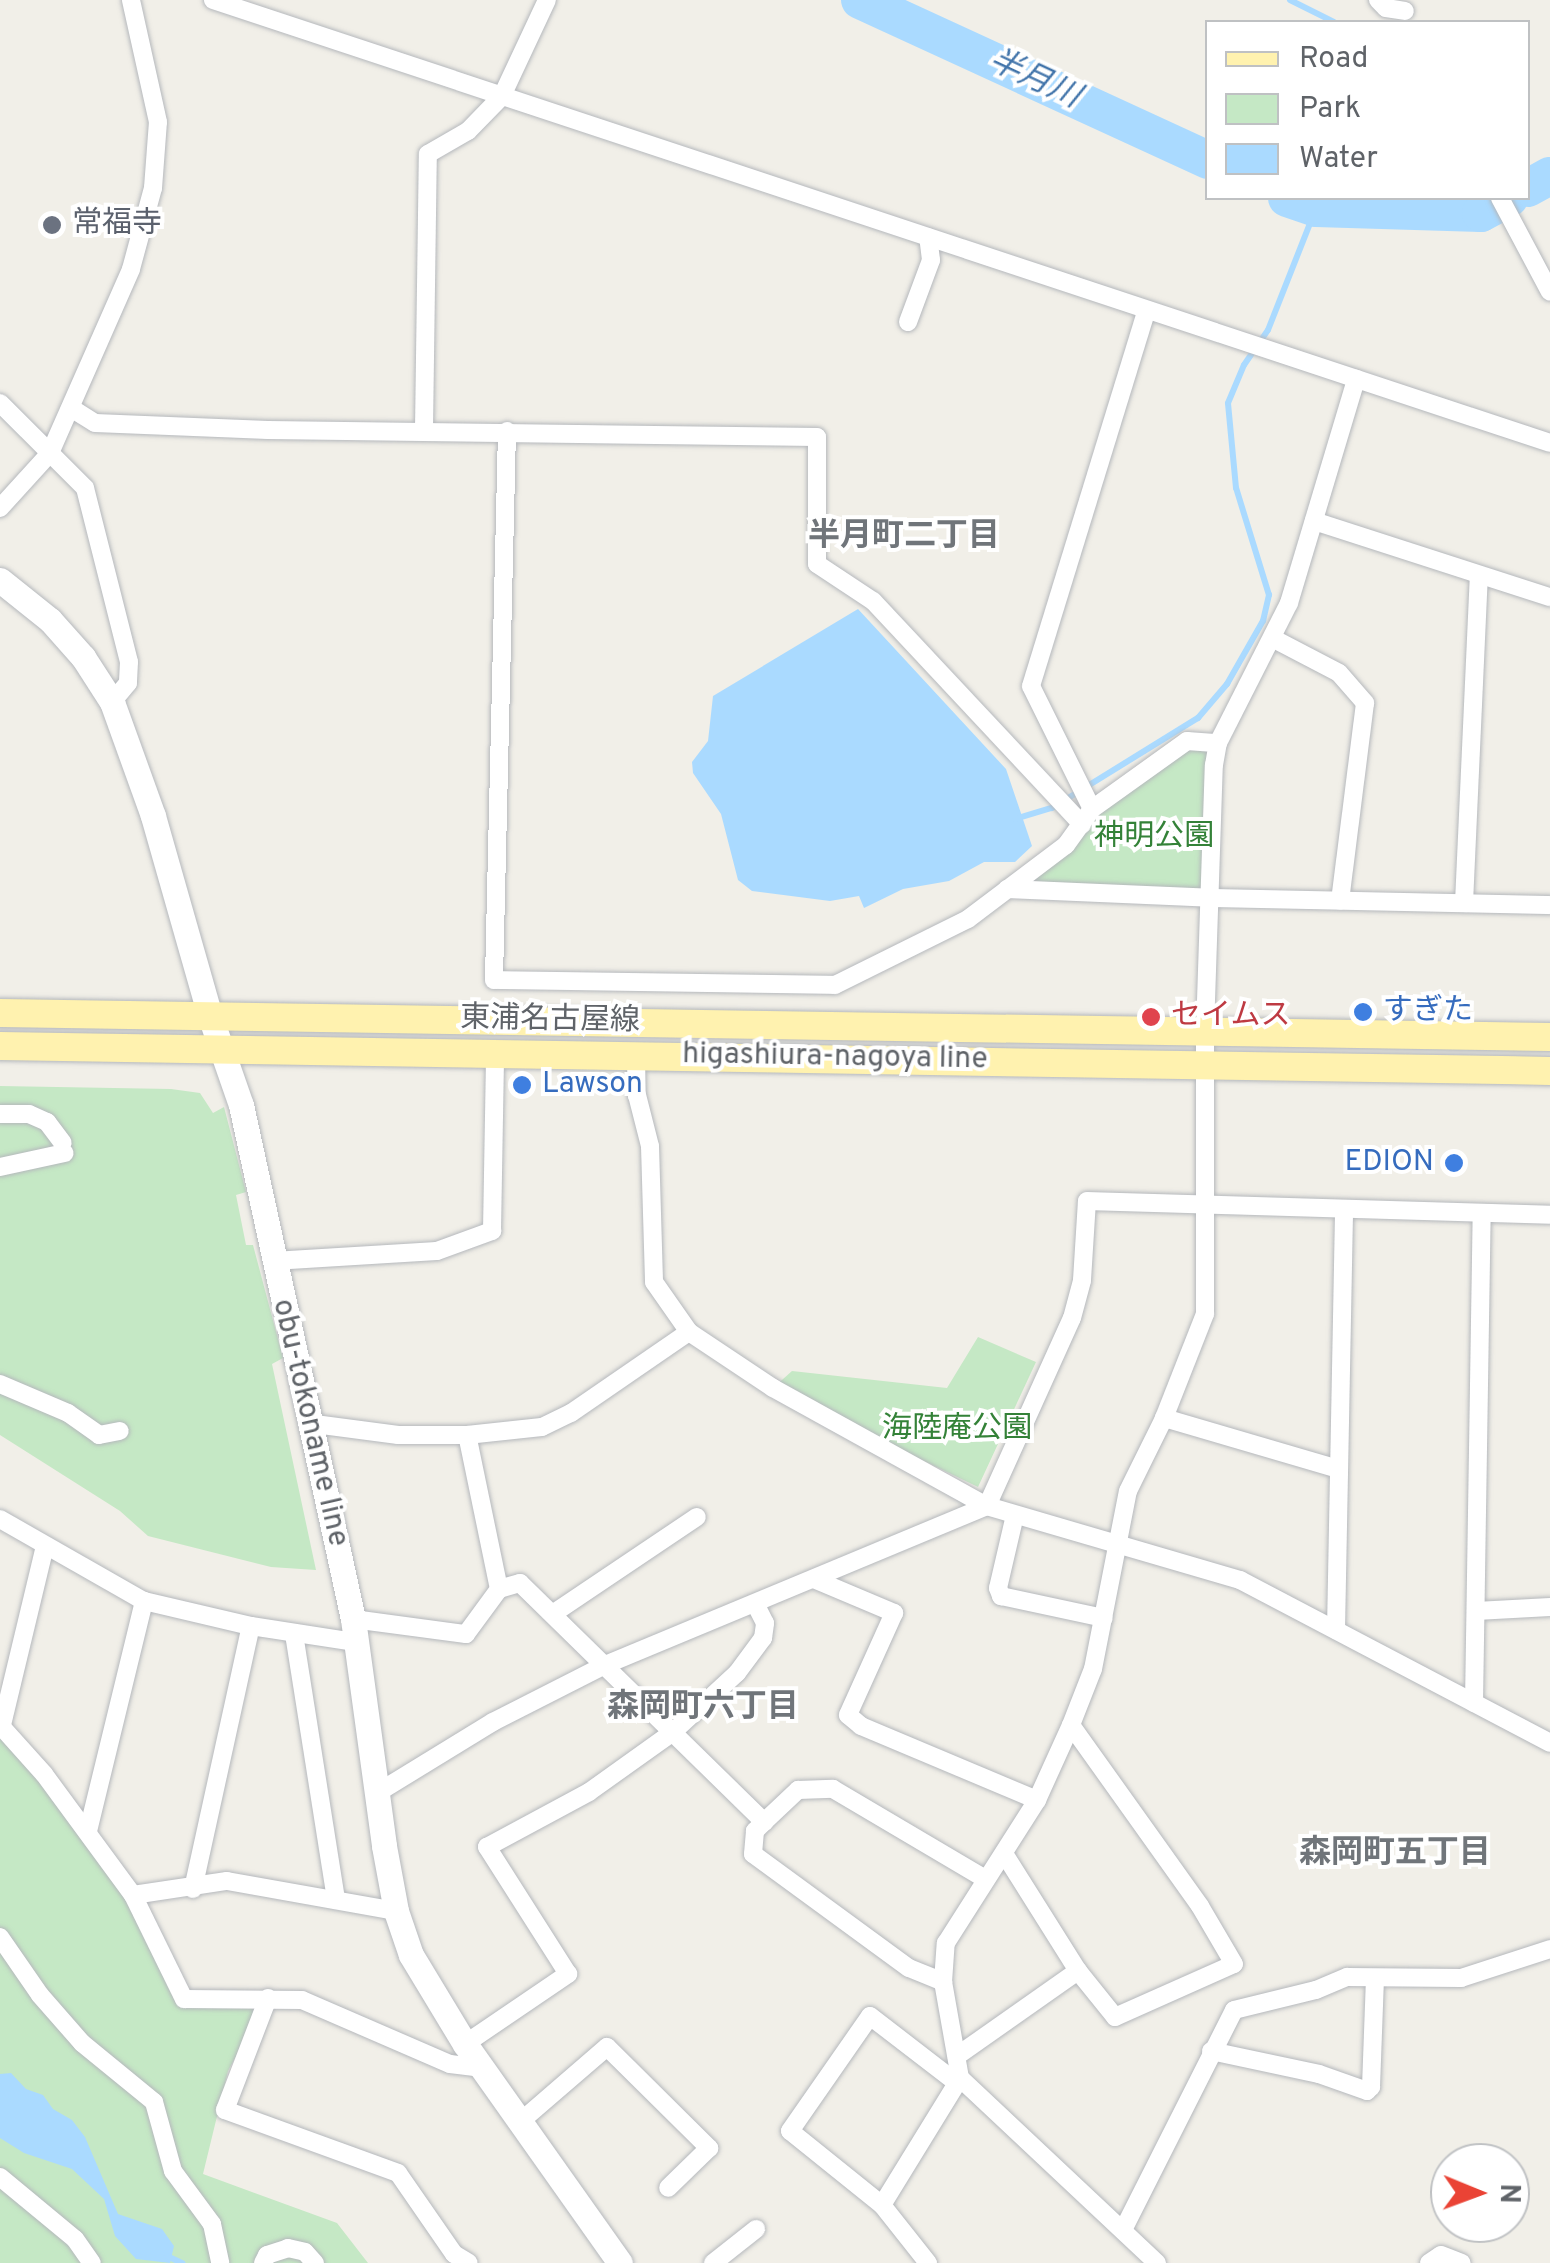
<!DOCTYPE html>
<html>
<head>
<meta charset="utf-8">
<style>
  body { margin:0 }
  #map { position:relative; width:1550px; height:2263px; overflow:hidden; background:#f1efe8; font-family:Overpass,"Noto Sans JP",sans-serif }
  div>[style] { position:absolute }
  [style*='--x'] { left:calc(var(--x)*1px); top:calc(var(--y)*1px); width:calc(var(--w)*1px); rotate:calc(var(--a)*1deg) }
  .green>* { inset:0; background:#c5e8c5 }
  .water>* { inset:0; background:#aadaff }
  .stream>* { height:6px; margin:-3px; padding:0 3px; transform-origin:3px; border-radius:3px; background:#aadaff }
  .river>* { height:38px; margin:-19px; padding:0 19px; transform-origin:19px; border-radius:19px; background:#aadaff }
  .roads { filter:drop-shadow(0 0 2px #b5b8bc) drop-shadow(0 0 2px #b5b8bc) }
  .street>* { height:18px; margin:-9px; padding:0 9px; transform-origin:9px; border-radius:9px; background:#fff }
  .secondary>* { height:25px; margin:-12.5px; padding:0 12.5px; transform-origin:12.5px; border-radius:12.5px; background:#fff }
  .primary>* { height:28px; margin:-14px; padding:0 14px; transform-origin:14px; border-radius:14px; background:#fff2af }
  .dots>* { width:28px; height:28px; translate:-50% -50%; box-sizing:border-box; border:5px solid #fff; border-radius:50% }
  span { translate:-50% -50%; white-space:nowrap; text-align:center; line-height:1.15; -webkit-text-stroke:8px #fff; paint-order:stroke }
  .worship-label { font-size:30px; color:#5b616d }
  .left { translate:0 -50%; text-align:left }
  .park-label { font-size:30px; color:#348238 }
  .shop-label { font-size:30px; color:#366cbe }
  .right { translate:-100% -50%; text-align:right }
  .health-label { font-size:30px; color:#be3a42 }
  .street-label { font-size:30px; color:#5f6368 }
  .water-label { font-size:32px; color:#4174aa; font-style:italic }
  .neighbourhood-label { font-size:32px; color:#70757a; font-weight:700 }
  .legend { position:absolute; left:1205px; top:20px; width:325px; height:180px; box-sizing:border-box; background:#fff; border:2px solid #bfc1c3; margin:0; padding:12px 18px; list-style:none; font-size:30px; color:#5f6368 }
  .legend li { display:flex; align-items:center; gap:20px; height:50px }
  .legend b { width:50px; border:2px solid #bfc1c3 }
  .north { position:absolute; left:1430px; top:2143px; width:100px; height:100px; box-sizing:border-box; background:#fff; border:2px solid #bfc1c3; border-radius:50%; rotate:91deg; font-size:28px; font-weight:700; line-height:40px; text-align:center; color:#5f6368 }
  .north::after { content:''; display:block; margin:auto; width:35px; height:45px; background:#ea4335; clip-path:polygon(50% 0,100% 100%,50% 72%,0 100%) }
</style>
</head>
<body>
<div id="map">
  <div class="green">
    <i style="clip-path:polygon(1187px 741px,1218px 743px,1210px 898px,1007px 889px)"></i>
    <i style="clip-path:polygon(0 1086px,171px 1089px,200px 1093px,213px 1113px,224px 1107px,246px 1192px,236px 1195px,246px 1245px,253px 1245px,283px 1358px,272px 1364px,316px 1570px,271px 1567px,148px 1536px,120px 1511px,0 1435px)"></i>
    <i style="clip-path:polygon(978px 1337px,1036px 1362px,978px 1487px,773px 1388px,792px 1371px,947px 1388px)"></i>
    <i style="clip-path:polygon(0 1725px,88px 1831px,183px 1999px,268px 1998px,228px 2071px,203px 2174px,337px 2223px,368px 2263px,0 2263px)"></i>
  </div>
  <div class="water">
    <i style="clip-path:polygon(858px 609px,1006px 769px,1032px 846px,1015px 862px,984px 862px,949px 881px,903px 889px,864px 908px,859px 896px,830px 901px,752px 891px,738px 880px,721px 814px,693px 773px,692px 762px,708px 741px,713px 696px)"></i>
    <i style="clip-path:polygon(11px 2073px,26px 2089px,43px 2095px,53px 2109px,72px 2120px,85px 2137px,118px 2214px,162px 2229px,174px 2246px,170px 2263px,136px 2259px,115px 2236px,104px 2199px,72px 2169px,24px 2153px,0 2138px,0 2074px)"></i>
  </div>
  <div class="stream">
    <i style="--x:1290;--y:0;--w:49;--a:26.6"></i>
    <i style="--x:1460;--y:198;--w:16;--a:63"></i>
    <i style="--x:1015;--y:819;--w:39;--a:-17"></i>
    <i style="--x:1052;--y:808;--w:172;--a:-31.7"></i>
    <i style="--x:1198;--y:718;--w:45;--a:-49.5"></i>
    <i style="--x:1227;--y:684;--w:73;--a:-60.3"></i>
    <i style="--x:1263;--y:621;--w:27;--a:-77"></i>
    <i style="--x:1269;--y:595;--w:112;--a:-107.1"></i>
    <i style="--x:1236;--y:488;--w:85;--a:-95.4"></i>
    <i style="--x:1228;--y:403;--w:41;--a:-67.2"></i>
    <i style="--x:1244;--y:365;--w:42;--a:-55.6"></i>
    <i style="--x:1268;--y:330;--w:131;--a:-68.5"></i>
    <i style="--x:167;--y:2256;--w:17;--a:25"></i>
  </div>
  <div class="river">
    <i style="--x:860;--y:0;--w:383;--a:24.7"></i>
    <i style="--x:1528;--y:188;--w:25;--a:-29"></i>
    <i style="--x:1287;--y:198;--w:31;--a:19"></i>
    <i style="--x:1316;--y:208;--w:165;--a:1.7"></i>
    <i style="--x:1481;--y:213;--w:32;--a:-28"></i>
  </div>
  <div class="roads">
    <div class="street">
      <i style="--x:213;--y:0;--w:1408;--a:18.33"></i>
      <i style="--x:1378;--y:0;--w:11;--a:45"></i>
      <i style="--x:1386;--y:8;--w:19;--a:9"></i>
      <i style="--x:1500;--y:198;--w:106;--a:62"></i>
      <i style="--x:908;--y:322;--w:66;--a:-69.6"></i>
      <i style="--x:931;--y:260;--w:23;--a:-97"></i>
      <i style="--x:0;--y:403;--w:120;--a:45"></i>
      <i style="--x:85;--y:488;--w:179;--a:75.8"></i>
      <i style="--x:129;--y:662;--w:21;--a:93"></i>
      <i style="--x:128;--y:683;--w:25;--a:130"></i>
      <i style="--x:71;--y:408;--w:28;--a:32"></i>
      <i style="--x:95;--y:423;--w:173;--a:2.3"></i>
      <i style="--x:268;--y:430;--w:549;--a:0.73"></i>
      <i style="--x:817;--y:437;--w:127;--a:90"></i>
      <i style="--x:817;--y:564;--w:67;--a:33.5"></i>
      <i style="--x:873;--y:601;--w:306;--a:46.9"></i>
      <i style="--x:424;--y:429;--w:275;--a:-89.2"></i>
      <i style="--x:428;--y:154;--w:46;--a:-29.9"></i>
      <i style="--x:468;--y:131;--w:49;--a:-45.8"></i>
      <i style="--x:502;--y:96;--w:106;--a:-64.9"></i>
      <i style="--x:507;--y:431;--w:549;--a:91.36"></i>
      <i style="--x:494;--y:980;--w:341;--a:0.8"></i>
      <i style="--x:835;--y:985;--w:148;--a:-26.4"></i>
      <i style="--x:968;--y:919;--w:123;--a:-37.1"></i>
      <i style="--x:1066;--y:845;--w:44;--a:-54.2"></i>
      <i style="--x:1092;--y:809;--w:117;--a:-35.6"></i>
      <i style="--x:1187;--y:741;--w:31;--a:4"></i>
      <i style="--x:0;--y:508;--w:74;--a:-47.7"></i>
      <i style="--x:50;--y:453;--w:201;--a:-66.2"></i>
      <i style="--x:131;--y:269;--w:84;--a:-74.8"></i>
      <i style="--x:153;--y:188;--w:66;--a:-85.7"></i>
      <i style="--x:158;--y:122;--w:125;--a:-102.5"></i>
      <i style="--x:1314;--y:521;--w:248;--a:17.9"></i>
      <i style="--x:1274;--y:639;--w:73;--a:27.6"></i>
      <i style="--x:1339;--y:673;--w:40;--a:49"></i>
      <i style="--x:1365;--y:703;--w:199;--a:97.2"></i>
      <i style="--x:1092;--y:809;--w:137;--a:-116.4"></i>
      <i style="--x:1031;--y:686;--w:393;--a:-72.9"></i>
      <i style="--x:1007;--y:889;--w:203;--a:2.5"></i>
      <i style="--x:1210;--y:898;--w:340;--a:1.2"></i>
      <i style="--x:1464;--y:903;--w:328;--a:-87.4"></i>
      <i style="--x:636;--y:1056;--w:39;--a:89"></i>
      <i style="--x:637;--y:1095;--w:53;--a:75.7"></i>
      <i style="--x:650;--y:1146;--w:136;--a:88.3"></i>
      <i style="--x:654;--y:1282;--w:61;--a:55"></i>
      <i style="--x:689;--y:1332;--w:101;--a:33.7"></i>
      <i style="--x:773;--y:1388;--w:244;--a:28.9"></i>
      <i style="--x:987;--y:1506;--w:264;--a:16.3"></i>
      <i style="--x:1240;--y:1580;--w:350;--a:27.7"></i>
      <i style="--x:0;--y:1114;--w:29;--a:0"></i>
      <i style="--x:29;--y:1114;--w:20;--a:24"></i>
      <i style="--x:47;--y:1122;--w:26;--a:53"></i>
      <i style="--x:0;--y:1167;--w:66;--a:-12.2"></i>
      <i style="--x:273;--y:1261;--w:164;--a:-3.5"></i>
      <i style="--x:437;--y:1251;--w:59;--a:-20"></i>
      <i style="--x:492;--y:1231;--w:176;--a:-89"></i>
      <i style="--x:0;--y:1384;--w:74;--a:23.1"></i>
      <i style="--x:68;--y:1413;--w:38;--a:35"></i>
      <i style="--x:99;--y:1435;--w:21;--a:-11"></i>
      <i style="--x:1164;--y:1418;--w:181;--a:16.3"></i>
      <i style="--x:307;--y:1423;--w:92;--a:7.5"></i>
      <i style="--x:398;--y:1435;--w:69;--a:0"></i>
      <i style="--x:467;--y:1435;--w:75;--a:-6.1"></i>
      <i style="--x:542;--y:1427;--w:32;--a:-26"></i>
      <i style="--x:571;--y:1413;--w:143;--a:-34.5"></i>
      <i style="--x:1015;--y:1515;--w:75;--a:103.1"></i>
      <i style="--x:998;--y:1588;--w:9;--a:69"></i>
      <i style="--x:1001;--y:1596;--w:105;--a:12.1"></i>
      <i style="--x:0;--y:1519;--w:166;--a:29.7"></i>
      <i style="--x:144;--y:1601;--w:110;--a:13.2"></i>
      <i style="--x:251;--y:1626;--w:104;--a:8.8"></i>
      <i style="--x:816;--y:1580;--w:85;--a:22.9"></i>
      <i style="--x:894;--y:1613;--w:112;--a:114.3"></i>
      <i style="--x:848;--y:1715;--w:17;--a:40"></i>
      <i style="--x:861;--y:1726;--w:191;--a:22.8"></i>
      <i style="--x:499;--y:1589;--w:22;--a:-16"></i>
      <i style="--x:520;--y:1583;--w:342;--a:44.4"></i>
      <i style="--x:764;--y:1822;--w:13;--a:135"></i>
      <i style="--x:755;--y:1831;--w:23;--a:95"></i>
      <i style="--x:753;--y:1854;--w:193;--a:36.2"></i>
      <i style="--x:909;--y:1968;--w:37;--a:22"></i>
      <i style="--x:1476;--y:1611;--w:74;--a:-3.1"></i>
      <i style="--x:554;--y:1613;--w:172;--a:-33.9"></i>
      <i style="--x:353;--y:1619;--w:114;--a:7.6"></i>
      <i style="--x:466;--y:1634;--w:56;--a:-53.7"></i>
      <i style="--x:499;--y:1589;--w:157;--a:-101.7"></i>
      <i style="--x:1336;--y:1630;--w:421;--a:-88.9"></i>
      <i style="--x:294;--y:1634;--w:269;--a:81"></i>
      <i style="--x:1474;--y:1703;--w:490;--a:-89.1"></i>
      <i style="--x:0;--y:1725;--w:66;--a:48.1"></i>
      <i style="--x:44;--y:1774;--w:150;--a:53.7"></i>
      <i style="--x:133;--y:1895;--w:116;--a:63.9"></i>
      <i style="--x:184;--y:1999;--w:118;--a:0.5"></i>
      <i style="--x:302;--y:2000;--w:161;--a:23.4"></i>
      <i style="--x:450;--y:2064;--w:31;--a:7"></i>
      <i style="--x:2;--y:1725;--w:184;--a:-76.5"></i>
      <i style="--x:377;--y:1793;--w:136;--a:-31.5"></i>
      <i style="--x:493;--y:1722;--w:126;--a:-27"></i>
      <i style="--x:605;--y:1665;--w:414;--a:-22.6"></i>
      <i style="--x:987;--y:1506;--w:206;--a:-65.7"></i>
      <i style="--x:1072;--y:1318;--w:39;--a:-75"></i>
      <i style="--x:1082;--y:1280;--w:79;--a:-86.4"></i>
      <i style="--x:1087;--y:1201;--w:463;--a:1.7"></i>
      <i style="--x:764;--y:1822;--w:47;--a:-43.3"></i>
      <i style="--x:798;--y:1790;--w:35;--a:-2"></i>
      <i style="--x:833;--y:1789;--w:177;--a:30.6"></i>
      <i style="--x:88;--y:1831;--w:237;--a:-76.3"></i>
      <i style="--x:1005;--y:1855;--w:137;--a:57.8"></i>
      <i style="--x:1078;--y:1971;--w:59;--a:51.2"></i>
      <i style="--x:1115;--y:2017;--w:130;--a:-24"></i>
      <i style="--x:1234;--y:1964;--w:67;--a:-120.4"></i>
      <i style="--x:1200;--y:1906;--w:222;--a:-125.5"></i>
      <i style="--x:193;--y:1889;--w:269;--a:-77.6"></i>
      <i style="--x:133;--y:1895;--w:95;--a:-8.5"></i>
      <i style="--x:227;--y:1881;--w:172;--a:10.1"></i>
      <i style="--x:0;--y:1937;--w:70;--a:55.4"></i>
      <i style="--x:40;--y:1995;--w:64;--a:48.8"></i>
      <i style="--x:82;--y:2043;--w:93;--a:39.3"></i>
      <i style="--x:154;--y:2102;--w:72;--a:74.6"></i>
      <i style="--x:173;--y:2171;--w:66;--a:53.7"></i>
      <i style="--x:212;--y:2224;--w:40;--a:78"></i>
      <i style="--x:268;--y:1998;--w:120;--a:111"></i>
      <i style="--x:225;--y:2110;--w:184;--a:20"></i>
      <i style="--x:398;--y:2173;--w:98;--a:55.3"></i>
      <i style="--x:454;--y:2254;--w:17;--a:31"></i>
      <i style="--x:465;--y:2044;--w:125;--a:-34.2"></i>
      <i style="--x:568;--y:1974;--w:151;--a:-122.5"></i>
      <i style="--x:487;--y:1847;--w:116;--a:-28.3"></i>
      <i style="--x:589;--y:1792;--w:103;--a:-35.5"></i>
      <i style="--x:673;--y:1732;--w:87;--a:-42.7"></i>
      <i style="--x:737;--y:1673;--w:44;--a:-53.4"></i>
      <i style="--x:763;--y:1638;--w:15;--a:-82"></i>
      <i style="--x:765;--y:1623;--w:22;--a:-117"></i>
      <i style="--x:1211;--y:2051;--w:110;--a:12"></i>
      <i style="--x:1319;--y:2074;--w:51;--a:19.5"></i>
      <i style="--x:1367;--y:2091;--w:6;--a:-45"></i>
      <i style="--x:1371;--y:2087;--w:108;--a:-87.9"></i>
      <i style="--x:957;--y:2056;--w:148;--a:-35.1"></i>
      <i style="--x:520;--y:2122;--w:115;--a:-40.8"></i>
      <i style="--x:607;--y:2047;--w:144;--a:44.7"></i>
      <i style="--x:709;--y:2148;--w:57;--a:135.7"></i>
      <i style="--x:0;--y:2177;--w:97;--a:39.6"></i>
      <i style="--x:75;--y:2239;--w:29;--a:55"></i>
      <i style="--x:882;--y:2205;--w:118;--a:-141.2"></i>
      <i style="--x:790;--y:2131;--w:140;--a:-55.2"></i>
      <i style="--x:870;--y:2016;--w:110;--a:37.6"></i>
      <i style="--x:1123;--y:2230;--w:246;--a:-63.2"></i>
      <i style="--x:1234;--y:2010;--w:84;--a:-13.7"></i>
      <i style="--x:1316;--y:1990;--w:34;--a:-23"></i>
      <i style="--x:1347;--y:1977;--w:114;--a:0.5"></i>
      <i style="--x:1461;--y:1978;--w:94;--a:-18"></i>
      <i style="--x:263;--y:2263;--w:9;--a:-63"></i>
      <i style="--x:267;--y:2255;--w:22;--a:-18"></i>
      <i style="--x:288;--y:2248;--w:17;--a:13"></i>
      <i style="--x:305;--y:2252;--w:15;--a:48"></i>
      <i style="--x:713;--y:2263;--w:55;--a:-38.3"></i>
      <i style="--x:928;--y:2263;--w:74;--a:-128.4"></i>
      <i style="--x:882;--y:2205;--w:149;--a:-58.4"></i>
      <i style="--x:1157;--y:2263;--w:270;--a:-136.8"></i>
      <i style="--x:960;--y:2078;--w:97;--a:-100"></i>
      <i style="--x:943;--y:1982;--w:39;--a:-86"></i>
      <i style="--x:946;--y:1943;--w:169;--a:-57.5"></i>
      <i style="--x:1037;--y:1800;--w:82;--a:-65.6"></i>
      <i style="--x:1071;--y:1725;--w:60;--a:-68.6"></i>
      <i style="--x:1093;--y:1669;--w:181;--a:-78.9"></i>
      <i style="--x:1128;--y:1491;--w:81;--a:-63.7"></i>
      <i style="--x:1164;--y:1418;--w:112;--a:-68.5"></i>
      <i style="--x:1205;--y:1314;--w:283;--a:-90"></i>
      <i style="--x:1205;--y:1031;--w:266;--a:-88.1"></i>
      <i style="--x:1214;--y:765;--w:22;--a:-80"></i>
      <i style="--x:1218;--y:743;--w:157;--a:-63.1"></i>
      <i style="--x:1289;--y:603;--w:234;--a:-73.3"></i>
      <i style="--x:1429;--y:2263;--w:14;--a:-34"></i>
      <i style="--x:1441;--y:2255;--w:22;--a:21"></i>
    </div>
    <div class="secondary">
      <i style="--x:0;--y:580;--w:64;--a:38.7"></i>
      <i style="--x:50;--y:620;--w:50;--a:48.3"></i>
      <i style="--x:83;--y:657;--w:54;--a:57.2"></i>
      <i style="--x:112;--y:702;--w:121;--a:70.2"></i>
      <i style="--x:153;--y:816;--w:211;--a:74.1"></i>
      <i style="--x:211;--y:1019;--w:91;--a:70.8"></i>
      <i style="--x:241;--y:1105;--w:526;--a:77.71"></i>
      <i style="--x:353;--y:1619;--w:229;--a:82.2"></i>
      <i style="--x:384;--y:1846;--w:66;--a:79.5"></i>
      <i style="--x:396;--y:1911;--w:46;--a:71.2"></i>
      <i style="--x:411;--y:1955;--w:104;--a:58.8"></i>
      <i style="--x:465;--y:2044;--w:268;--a:54.7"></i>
    </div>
    <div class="primary">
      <i style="--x:0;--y:1013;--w:1550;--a:0.89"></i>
      <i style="--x:0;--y:1046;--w:1550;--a:0.92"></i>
    </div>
  </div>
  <div class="dots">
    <i style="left:52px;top:225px;background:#6b7280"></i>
    <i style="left:1363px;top:1012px;background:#3f7fe0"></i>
    <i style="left:1151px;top:1017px;background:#e0444e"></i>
    <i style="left:522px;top:1085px;background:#3f7fe0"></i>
    <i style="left:1454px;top:1163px;background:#3f7fe0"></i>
  </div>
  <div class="worship-label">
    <span class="left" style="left:72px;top:225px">常福寺</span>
  </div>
  <div class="park-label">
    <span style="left:1154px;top:838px">神明公園</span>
    <span style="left:957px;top:1430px">海陸庵公園</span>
  </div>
  <div class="shop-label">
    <span class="left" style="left:1383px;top:1012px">すぎた</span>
    <span class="left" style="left:542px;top:1085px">Lawson</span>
    <span class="right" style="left:1434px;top:1163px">EDION</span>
  </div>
  <div class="health-label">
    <span class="left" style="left:1171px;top:1017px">セイムス</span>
  </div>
  <div class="street-label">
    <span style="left:550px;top:1021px;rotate:1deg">東浦名古屋線</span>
    <span style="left:835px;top:1058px;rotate:1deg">higashiura-nagoya line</span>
    <span style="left:309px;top:1423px;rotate:77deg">obu-tokoname line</span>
  </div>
  <div class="water-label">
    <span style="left:1034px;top:80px;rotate:25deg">半月川</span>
  </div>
  <div class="neighbourhood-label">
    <span style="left:904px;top:537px">半月町二丁目</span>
    <span style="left:703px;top:1708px">森岡町六丁目</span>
    <span style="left:1395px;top:1854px">森岡町五丁目</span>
  </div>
  <ul class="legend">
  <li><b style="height:12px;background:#fff2af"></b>Road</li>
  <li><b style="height:28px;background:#c5e8c5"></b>Park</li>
  <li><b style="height:28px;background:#aadaff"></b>Water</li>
  </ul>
  <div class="north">N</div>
</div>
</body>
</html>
